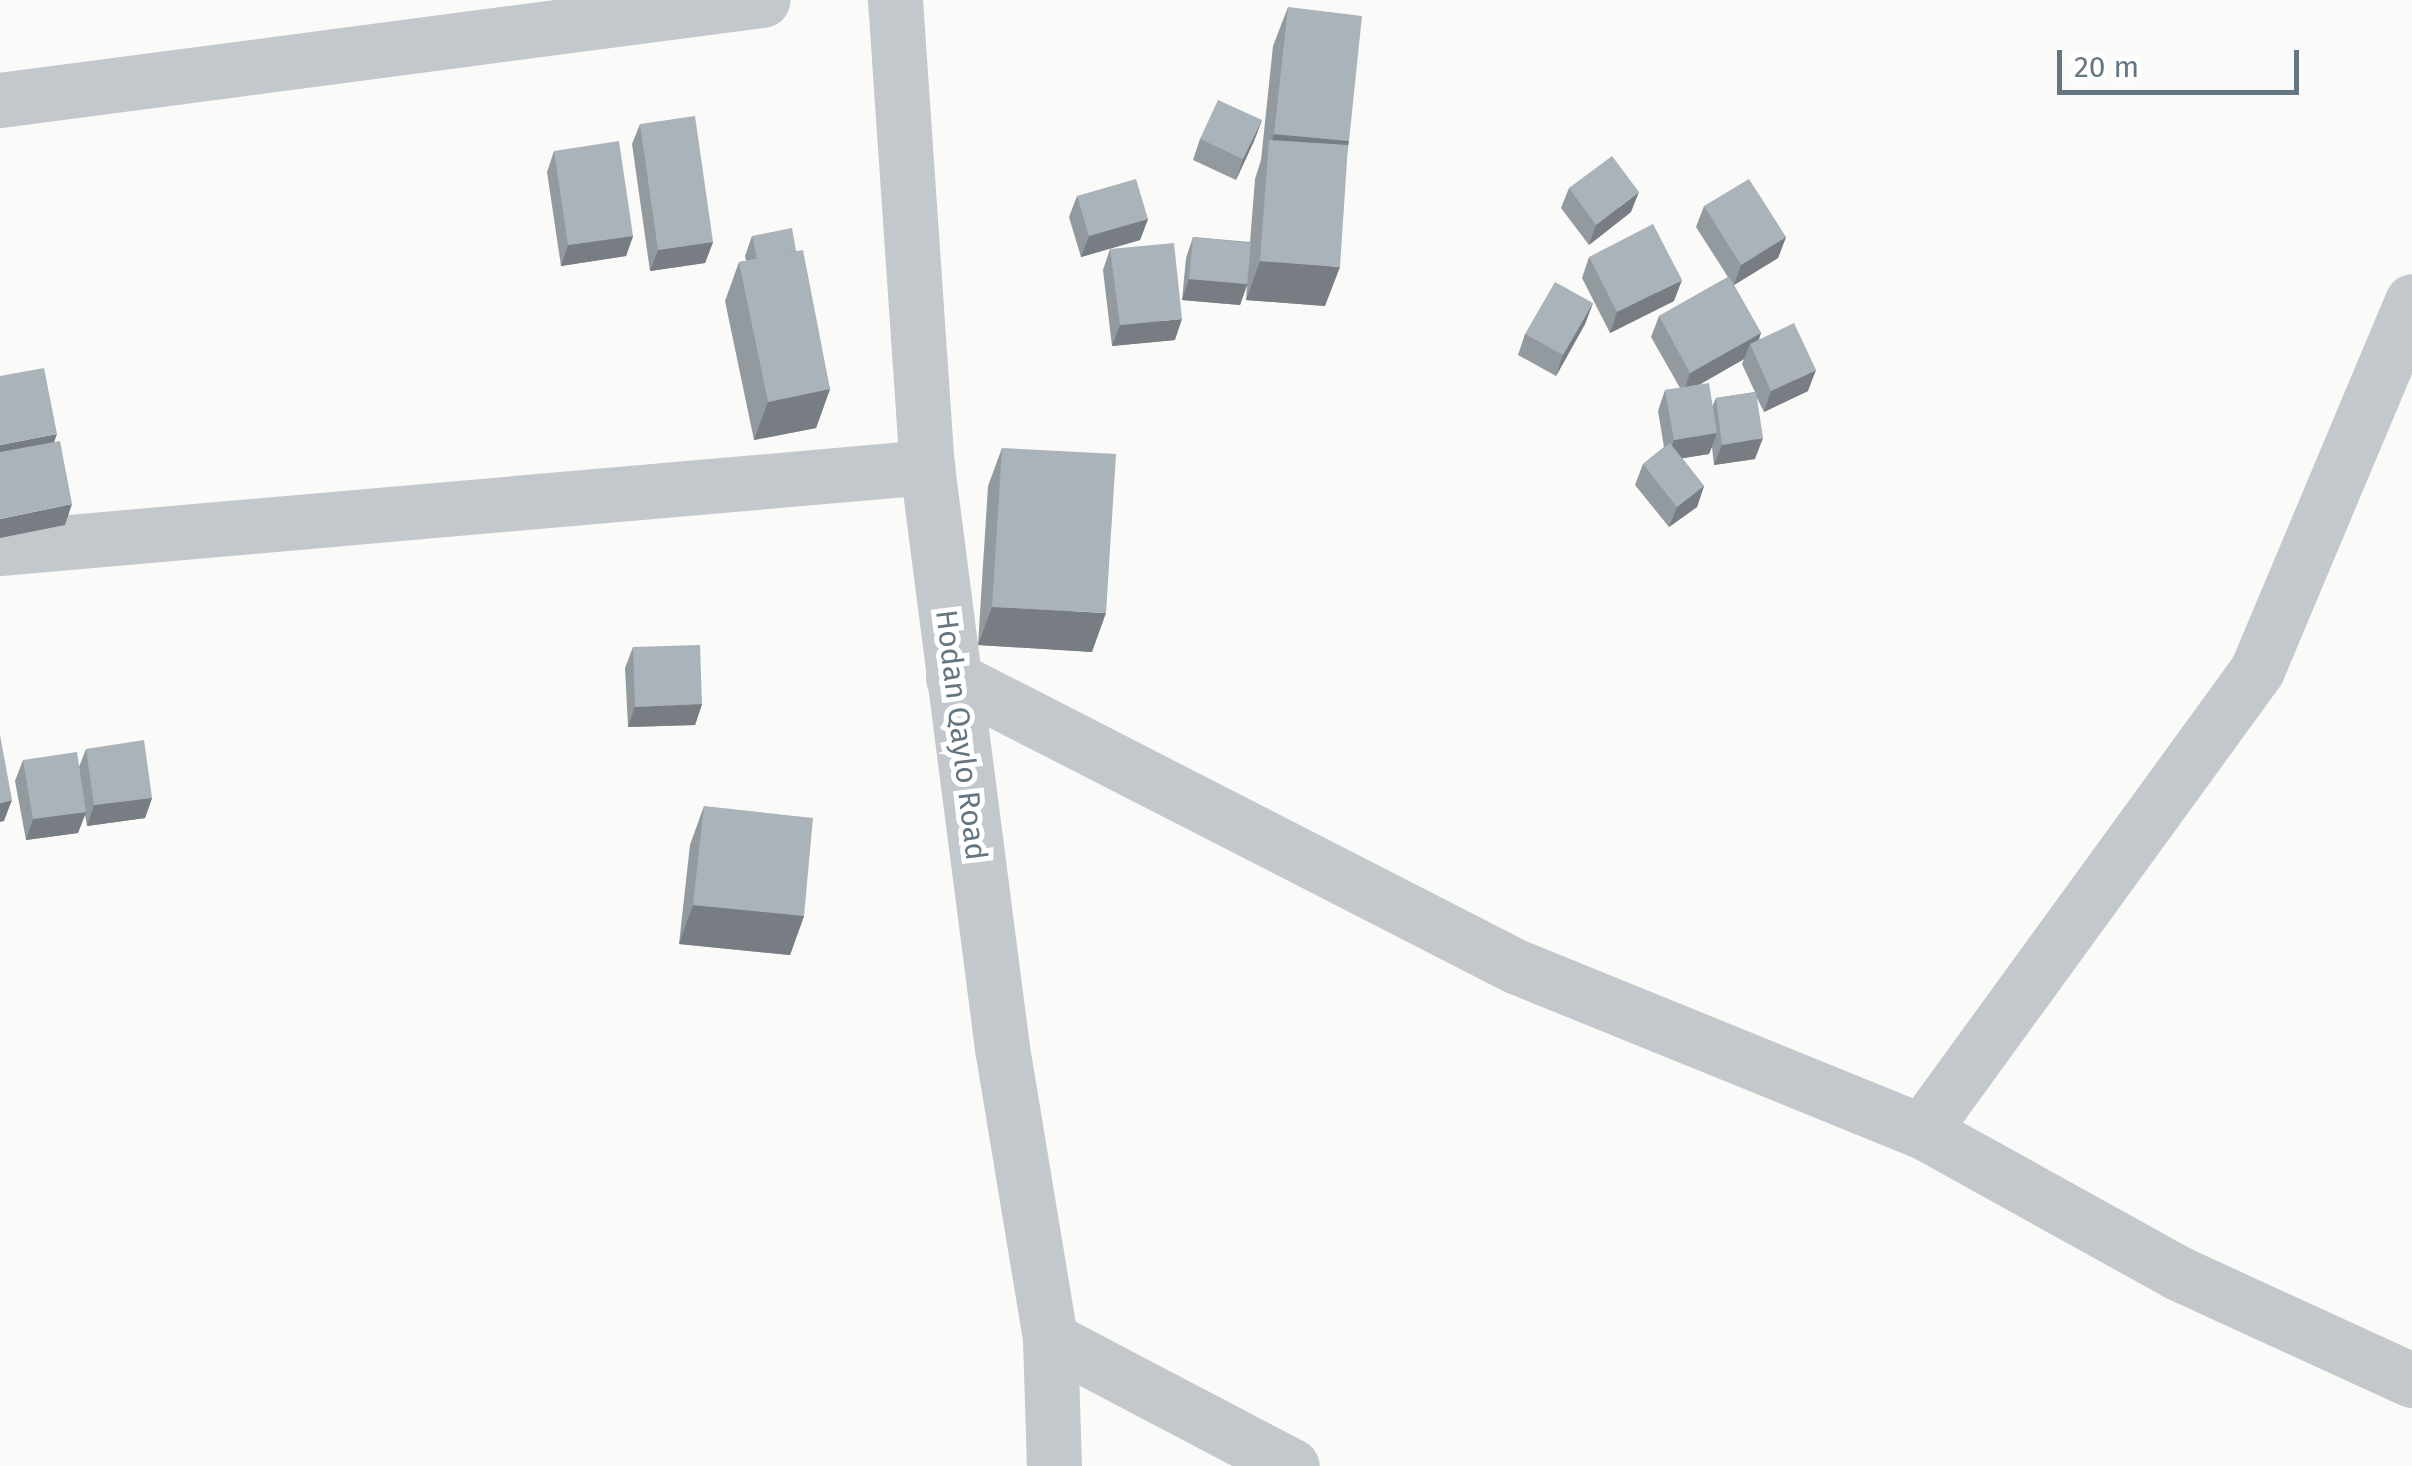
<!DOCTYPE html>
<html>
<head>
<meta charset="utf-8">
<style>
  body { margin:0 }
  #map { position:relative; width:2412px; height:1466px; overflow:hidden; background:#fafaf8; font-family:"Fira Sans",sans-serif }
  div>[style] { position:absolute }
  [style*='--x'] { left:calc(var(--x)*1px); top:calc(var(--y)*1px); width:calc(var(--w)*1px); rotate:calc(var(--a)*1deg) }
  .minor>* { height:55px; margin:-27.5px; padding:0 27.5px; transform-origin:27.5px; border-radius:27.5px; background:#c3c8cc }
  .wall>* { inset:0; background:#929a9f }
  .shaded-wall>* { inset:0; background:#777d82 }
  .building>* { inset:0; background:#aab3b9 }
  span { translate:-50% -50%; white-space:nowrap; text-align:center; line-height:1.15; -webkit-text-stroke:10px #fff; paint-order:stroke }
  .street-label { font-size:30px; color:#657683 }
  .scale { position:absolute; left:2057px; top:50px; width:242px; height:45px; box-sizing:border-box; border:5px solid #657683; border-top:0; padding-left:12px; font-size:30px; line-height:35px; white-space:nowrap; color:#657683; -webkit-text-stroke:8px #fff; paint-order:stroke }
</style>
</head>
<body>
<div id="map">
  <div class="minor">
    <i style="--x:895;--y:0;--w:468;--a:86.1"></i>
    <i style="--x:927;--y:467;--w:586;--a:82.64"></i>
    <i style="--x:1002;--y:1048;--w:295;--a:80.6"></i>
    <i style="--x:1050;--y:1339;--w:127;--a:88.2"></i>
    <i style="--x:0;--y:100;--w:769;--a:-7.48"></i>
    <i style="--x:0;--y:548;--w:931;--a:-4.99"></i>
    <i style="--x:953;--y:678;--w:631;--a:27.13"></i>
    <i style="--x:1515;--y:966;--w:439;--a:22.1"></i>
    <i style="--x:1922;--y:1131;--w:293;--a:29"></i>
    <i style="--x:2178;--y:1273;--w:257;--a:24.6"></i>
    <i style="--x:1922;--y:1131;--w:570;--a:-53.99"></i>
    <i style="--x:2257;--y:670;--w:400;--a:-67.2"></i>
    <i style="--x:1050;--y:1339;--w:273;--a:27.7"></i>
  </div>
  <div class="wall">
    <i style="clip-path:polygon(1288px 7px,1349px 141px,1325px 306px,1246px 300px,1247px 286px,1240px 305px,1182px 300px,1186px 258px,1193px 237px,1250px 242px,1255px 179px,1261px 160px,1273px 46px)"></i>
    <i style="clip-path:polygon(1262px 120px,1254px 141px,1236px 180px,1193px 160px,1200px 139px)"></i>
    <i style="clip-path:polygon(640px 124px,713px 242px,705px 263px,650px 271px,632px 144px)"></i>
    <i style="clip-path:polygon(554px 151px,633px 236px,626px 256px,561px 266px,547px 172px)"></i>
    <i style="clip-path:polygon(1569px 188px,1631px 212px,1589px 245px,1561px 208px)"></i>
    <i style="clip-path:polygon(1077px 196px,1148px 219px,1140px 240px,1081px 257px,1069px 217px)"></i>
    <i style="clip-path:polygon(evenodd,1704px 206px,1786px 237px,1778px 258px,1734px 285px,1761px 333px,1759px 339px,1808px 391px,1764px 412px,1757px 398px,1755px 459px,1714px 465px,1712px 447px,1709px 454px,1682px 458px,1704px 486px,1697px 507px,1669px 527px,1635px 485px,1643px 464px,1664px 447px,1658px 411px,1665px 390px,1680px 388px,1651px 337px,1659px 316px,1728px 277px,1696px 227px,1704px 206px,1744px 359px,1742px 364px,1755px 392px,1716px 398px,1712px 407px,1699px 385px,1744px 359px)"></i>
    <i style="clip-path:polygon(752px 236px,796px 251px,830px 389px,816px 428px,754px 440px,725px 301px,739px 262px,746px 261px,745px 256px)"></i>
    <i style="clip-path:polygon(1110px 249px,1175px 340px,1112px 346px,1103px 270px)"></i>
    <i style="clip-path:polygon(1589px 257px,1674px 301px,1610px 333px,1582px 278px)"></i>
    <i style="clip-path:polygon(1593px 303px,1585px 324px,1556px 376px,1518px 355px,1525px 334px)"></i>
    <i style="clip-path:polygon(1002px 448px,1092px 652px,978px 645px,988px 486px)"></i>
    <i style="clip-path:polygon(633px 647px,702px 704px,695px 725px,628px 727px,625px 668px)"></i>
    <i style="clip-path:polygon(86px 749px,152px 798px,145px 818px,87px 826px,85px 815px,78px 833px,26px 840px,15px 781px,23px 760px,79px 767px)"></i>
    <i style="clip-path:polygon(704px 806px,804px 916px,790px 955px,679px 944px,690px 845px)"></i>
  </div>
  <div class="shaded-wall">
    <i style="clip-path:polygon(1262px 120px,1254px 141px,1236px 180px,1243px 159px)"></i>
    <i style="clip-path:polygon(1274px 134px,1349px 141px,1335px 180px,1268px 151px)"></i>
    <i style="clip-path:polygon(1639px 192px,1631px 212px,1589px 245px,1596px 225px)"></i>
    <i style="clip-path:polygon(1148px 219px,1140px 240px,1081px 257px,1089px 236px)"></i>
    <i style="clip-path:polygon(633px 236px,626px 256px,561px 266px,568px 245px)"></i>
    <i style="clip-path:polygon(1786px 237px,1778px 258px,1734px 285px,1741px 265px)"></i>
    <i style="clip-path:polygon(713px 242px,705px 263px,650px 271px,658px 250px)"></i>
    <i style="clip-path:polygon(1260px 261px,1340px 267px,1325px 306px,1246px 300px)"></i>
    <i style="clip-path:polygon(1189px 279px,1247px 284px,1240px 305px,1182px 300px)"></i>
    <i style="clip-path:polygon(1682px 280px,1674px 301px,1610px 333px,1617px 312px)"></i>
    <i style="clip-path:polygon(1593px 303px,1585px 324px,1556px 376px,1563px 355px)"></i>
    <i style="clip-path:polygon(1182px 319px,1175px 340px,1112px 346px,1120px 325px)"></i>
    <i style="clip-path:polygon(1761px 333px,1754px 353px,1750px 344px,1744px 359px,1683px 394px,1690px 373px)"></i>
    <i style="clip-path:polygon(1816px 370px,1808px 391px,1764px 412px,1771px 391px)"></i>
    <i style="clip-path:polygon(830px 389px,816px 428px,754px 440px,768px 402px)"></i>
    <i style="clip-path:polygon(1717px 433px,1709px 454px,1666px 461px,1674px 440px)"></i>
    <i style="clip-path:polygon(57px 434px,50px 454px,0 464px,0 445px)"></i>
    <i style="clip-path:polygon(1763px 438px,1755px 459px,1714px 465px,1722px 445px)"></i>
    <i style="clip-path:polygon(1704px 486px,1697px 507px,1669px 527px,1677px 507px)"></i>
    <i style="clip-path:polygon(72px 504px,65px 525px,0 538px,0 519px)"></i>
    <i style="clip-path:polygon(992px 607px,1106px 613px,1092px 652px,978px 645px)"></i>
    <i style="clip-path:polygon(702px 704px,695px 725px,628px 727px,635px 707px)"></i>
    <i style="clip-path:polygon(152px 798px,145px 818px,87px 826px,94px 805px)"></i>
    <i style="clip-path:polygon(12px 800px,4px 821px,0 822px,0 803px)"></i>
    <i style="clip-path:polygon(86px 812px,78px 833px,26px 840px,33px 819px)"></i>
    <i style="clip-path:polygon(693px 905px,804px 916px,790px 955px,679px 944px)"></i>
  </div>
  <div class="building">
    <i style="clip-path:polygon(1288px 7px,1362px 16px,1349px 141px,1274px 134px)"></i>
    <i style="clip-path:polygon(1218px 100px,1262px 120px,1243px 159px,1200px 139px)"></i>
    <i style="clip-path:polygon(695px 116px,713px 242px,658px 250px,640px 124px)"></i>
    <i style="clip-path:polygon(1269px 140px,1348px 145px,1340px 267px,1260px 261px)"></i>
    <i style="clip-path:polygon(619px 141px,633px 236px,568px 245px,554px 151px)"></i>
    <i style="clip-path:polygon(1612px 156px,1639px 192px,1596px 225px,1569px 188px)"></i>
    <i style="clip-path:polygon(1136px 179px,1148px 219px,1089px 236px,1077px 196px)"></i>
    <i style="clip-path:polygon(1749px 179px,1786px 237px,1741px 265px,1704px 206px)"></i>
    <i style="clip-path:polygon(1653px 224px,1682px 280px,1617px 312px,1589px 257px)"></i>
    <i style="clip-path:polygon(792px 228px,796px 251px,757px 259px,752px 236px)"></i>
    <i style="clip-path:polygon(1193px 237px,1251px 243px,1247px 284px,1189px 279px)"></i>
    <i style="clip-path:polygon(1174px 243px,1182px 319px,1120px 325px,1110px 249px)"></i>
    <i style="clip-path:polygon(803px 250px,830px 389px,768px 402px,739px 262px)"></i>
    <i style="clip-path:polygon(1729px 277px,1761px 333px,1690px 373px,1659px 316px)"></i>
    <i style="clip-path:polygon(1555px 282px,1593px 303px,1563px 355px,1525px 334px)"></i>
    <i style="clip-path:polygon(1794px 323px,1816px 370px,1771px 391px,1750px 344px)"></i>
    <i style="clip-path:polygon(44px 368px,57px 434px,0 445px,0 376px)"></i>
    <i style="clip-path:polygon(1709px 383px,1717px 433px,1674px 440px,1665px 390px)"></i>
    <i style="clip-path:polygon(1756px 392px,1763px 438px,1722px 445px,1716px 398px)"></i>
    <i style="clip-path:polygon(60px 441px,72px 504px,0 519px,0 452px)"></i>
    <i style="clip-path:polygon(1670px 443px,1704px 486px,1677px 507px,1643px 464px)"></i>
    <i style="clip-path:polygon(1002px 448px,1116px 454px,1106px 613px,992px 607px)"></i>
    <i style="clip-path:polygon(700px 645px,702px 704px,635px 707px,633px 647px)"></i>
    <i style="clip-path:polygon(0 735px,12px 800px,0 803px)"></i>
    <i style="clip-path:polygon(144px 740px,152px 798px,94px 805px,86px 749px)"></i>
    <i style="clip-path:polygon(77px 752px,86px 812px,33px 819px,23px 760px)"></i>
    <i style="clip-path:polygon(704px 806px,813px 818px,804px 916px,693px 905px)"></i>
  </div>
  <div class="street-label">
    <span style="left:961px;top:735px;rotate:83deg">Hodan Qaylo Road</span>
  </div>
  <div class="scale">20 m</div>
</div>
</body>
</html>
